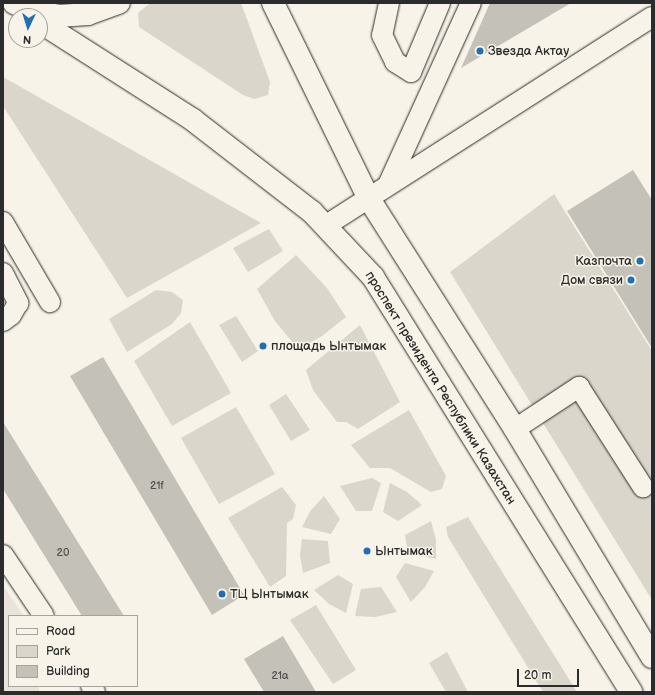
<!DOCTYPE html>
<html>
<head>
<meta charset="utf-8">
<style>
  body { margin:0 }
  #map { position:relative; width:655px; height:695px; overflow:hidden; background:#f7f3e8; font-family:"Balsamiq Sans",sans-serif }
  div>[style] { position:absolute }
  [style*='--x'] { left:calc(var(--x)*1px); top:calc(var(--y)*1px); width:calc(var(--w)*1px); rotate:calc(var(--a)*1deg) }
  .built>* { inset:0; background:#e8e4da }
  .green>* { inset:0; background:#dad6cc }
  .building>* { inset:0; background:#c4c1b9 }
  .roads { filter:drop-shadow(0 0 1px #2b2b2b) drop-shadow(0 0 1px #2b2b2b) }
  .minor>* { height:20px; margin:-10px; padding:0 10px; transform-origin:10px; border-radius:10px; background:#f7f3e8 }
  .major>* { height:22px; margin:-11px; padding:0 11px; transform-origin:11px; border-radius:11px; background:#f7f3e8 }
  .dots>* { width:11px; height:11px; translate:-50% -50%; box-sizing:border-box; border:2px solid #f7f3e8; border-radius:50% }
  span { translate:-50% -50%; white-space:nowrap; text-align:center; line-height:1.15; -webkit-text-stroke:3px #f7f3e8; paint-order:stroke }
  .number-label { font-size:11px; color:#51504e }
  .number-label span { -webkit-text-stroke-width:0 }
  .poi-label { font-size:13px; color:#2b2b2b }
  .left { translate:0 -50%; text-align:left }
  .right { translate:-100% -50%; text-align:right }
  .street-label { font-size:13px; color:#2b2b2b }
  .frame { position:absolute; inset:0; border:4px solid #2b2b2b; pointer-events:none }
  .legend { position:absolute; left:8px; top:615px; width:130px; height:72px; box-sizing:border-box; background:#f7f3e8; border:1px solid #a5a39c; margin:0; padding:5px 7px; list-style:none; font-size:12px; color:#2b2b2b }
  .legend li { display:flex; align-items:center; gap:8px; height:20px }
  .legend b { width:20px; border:1px solid #a5a39c }
  .north { position:absolute; left:8px; top:8px; width:40px; height:40px; box-sizing:border-box; background:#f7f3e8; border:1px solid #a5a39c; border-radius:50%; rotate:184deg; font-size:11px; font-weight:700; line-height:16px; text-align:center; color:#2b2b2b }
  .north::after { content:''; display:block; margin:auto; width:14px; height:18px; background:#1f6fb2; clip-path:polygon(50% 0,100% 100%,50% 72%,0 100%) }
  .scale { position:absolute; left:517px; top:669px; width:62px; height:18px; box-sizing:border-box; border:2px solid #2b2b2b; border-top:0; padding-left:5px; font-size:12px; line-height:14px; white-space:nowrap; color:#2b2b2b; -webkit-text-stroke:3px #f7f3e8; paint-order:stroke }
</style>
</head>
<body>
<div id="map">
  <div class="built">
    <i style="clip-path:polygon(3px 586px,24px 616px,9px 616px,9px 686px,39px 686px,39px 692px,3px 692px)"></i>
  </div>
  <div class="green">
    <i style="clip-path:polygon(150px 3px,241px 3px,270px 82px,268px 95px,254px 99px,243px 95px,139px 27px,138px 13px)"></i>
    <i style="clip-path:polygon(3px 77px,261px 223px,127px 298px,3px 106px)"></i>
    <i style="clip-path:polygon(554px 194px,652px 351px,652px 600px,450px 272px)"></i>
    <i style="clip-path:polygon(269px 229px,283px 251px,248px 272px,233px 248px)"></i>
    <i style="clip-path:polygon(296px 255px,327px 288px,346px 317px,322px 336px,298px 349px,275px 321px,257px 289px)"></i>
    <i style="clip-path:polygon(156px 290px,172px 292px,183px 300px,181px 313px,172px 324px,127px 352px,109px 319px)"></i>
    <i style="clip-path:polygon(236px 316px,258px 351px,242px 362px,219px 325px)"></i>
    <i style="clip-path:polygon(190px 322px,231px 393px,172px 426px,134px 361px)"></i>
    <i style="clip-path:polygon(360px 325px,400px 402px,358px 429px,346px 422px,337px 422px,313px 390px,306px 370px)"></i>
    <i style="clip-path:polygon(286px 394px,310px 430px,291px 441px,269px 405px)"></i>
    <i style="clip-path:polygon(236px 407px,275px 474px,219px 504px,181px 438px)"></i>
    <i style="clip-path:polygon(409px 410px,446px 476px,442px 489px,431px 492px,390px 468px,370px 468px,351px 445px)"></i>
    <i style="clip-path:polygon(372px 478px,381px 483px,372px 511px,356px 511px,340px 486px)"></i>
    <i style="clip-path:polygon(390px 483px,407px 492px,422px 505px,398px 521px,383px 512px)"></i>
    <i style="clip-path:polygon(282px 487px,296px 505px,293px 519px,287px 523px,286px 576px,270px 587px,228px 518px)"></i>
    <i style="clip-path:polygon(324px 496px,340px 519px,331px 534px,302px 527px,311px 510px)"></i>
    <i style="clip-path:polygon(468px 517px,577px 692px,543px 692px,448px 537px,446px 527px)"></i>
    <i style="clip-path:polygon(431px 521px,436px 540px,436px 559px,408px 553px,405px 535px)"></i>
    <i style="clip-path:polygon(302px 539px,328px 541px,330px 563px,303px 573px,300px 555px)"></i>
    <i style="clip-path:polygon(405px 563px,434px 571px,425px 587px,411px 602px,396px 577px)"></i>
    <i style="clip-path:polygon(338px 575px,353px 584px,346px 613px,329px 604px,314px 590px)"></i>
    <i style="clip-path:polygon(381px 587px,397px 612px,375px 617px,355px 616px,361px 589px)"></i>
    <i style="clip-path:polygon(316px 605px,356px 670px,333px 684px,290px 620px)"></i>
    <i style="clip-path:polygon(447px 652px,468px 692px,446px 692px,429px 663px)"></i>
  </div>
  <div class="building">
    <i style="clip-path:polygon(490px 3px,571px 3px,461px 68px)"></i>
    <i style="clip-path:polygon(633px 170px,652px 200px,652px 348px,567px 211px)"></i>
    <i style="clip-path:polygon(103px 357px,244px 595px,212px 615px,70px 376px)"></i>
    <i style="clip-path:polygon(3px 422px,124px 616px,82px 616px,3px 489px)"></i>
    <i style="clip-path:polygon(283px 636px,316px 692px,264px 692px,244px 659px)"></i>
  </div>
  <div class="roads">
    <div class="minor">
      <i style="--x:389;--y:3;--w:33;--a:102"></i>
      <i style="--x:382;--y:35;--w:30;--a:64"></i>
      <i style="--x:395;--y:62;--w:19;--a:32"></i>
      <i style="--x:411;--y:72;--w:75;--a:-67.2"></i>
      <i style="--x:388;--y:185;--w:200;--a:-65.5"></i>
      <i style="--x:3;--y:222;--w:93;--a:59.6"></i>
      <i style="--x:325;--y:226;--w:388;--a:-32.6"></i>
      <i style="--x:3;--y:273;--w:34;--a:63"></i>
      <i style="--x:18;--y:303;--w:14;--a:120"></i>
      <i style="--x:11;--y:315;--w:10;--a:143"></i>
      <i style="--x:515;--y:429;--w:77;--a:-33.3"></i>
      <i style="--x:579;--y:387;--w:119;--a:57.4"></i>
      <i style="--x:3;--y:555;--w:73;--a:56.1"></i>
      <i style="--x:91;--y:686;--w:7;--a:56"></i>
    </div>
    <div class="major">
      <i style="--x:14;--y:3;--w:22;--a:22"></i>
      <i style="--x:34;--y:11;--w:25;--a:11"></i>
      <i style="--x:59;--y:16;--w:29;--a:-4"></i>
      <i style="--x:88;--y:14;--w:33;--a:-20"></i>
      <i style="--x:273;--y:3;--w:218;--a:63.9"></i>
      <i style="--x:369;--y:199;--w:272;--a:57.6"></i>
      <i style="--x:515;--y:429;--w:266;--a:59"></i>
      <i style="--x:40;--y:22;--w:182;--a:32.6"></i>
      <i style="--x:193;--y:120;--w:150;--a:37.7"></i>
      <i style="--x:312;--y:212;--w:89;--a:46.8"></i>
      <i style="--x:373;--y:277;--w:489;--a:58.1"></i>
    </div>
  </div>
  <div class="dots">
    <i style="left:480px;top:51px;background:#1f6fb2"></i>
    <i style="left:640px;top:261px;background:#1f6fb2"></i>
    <i style="left:631px;top:280px;background:#1f6fb2"></i>
    <i style="left:263px;top:346px;background:#1f6fb2"></i>
    <i style="left:367px;top:551px;background:#1f6fb2"></i>
    <i style="left:222px;top:594px;background:#1f6fb2"></i>
  </div>
  <div class="number-label">
    <span style="left:157px;top:486px">21f</span>
    <span style="left:63px;top:553px">20</span>
    <span style="left:280px;top:676px">21а</span>
  </div>
  <div class="poi-label">
    <span class="left" style="left:488px;top:51px">Звезда Актау</span>
    <span class="right" style="left:632px;top:261px">Казпочта</span>
    <span class="right" style="left:623px;top:280px">Дом связи</span>
    <span class="left" style="left:271px;top:346px">площадь Ынтымак</span>
    <span class="left" style="left:375px;top:551px">Ынтымак</span>
    <span class="left" style="left:230px;top:594px">ТЦ Ынтымак</span>
  </div>
  <div class="street-label">
    <span style="left:440px;top:388px;rotate:58deg">проспект президента Республики Казахстан</span>
  </div>
  <div class="frame"></div>
  <ul class="legend">
  <li><b style="height:5px;background:#f7f3e8"></b>Road</li>
  <li><b style="height:11px;background:#dad6cc"></b>Park</li>
  <li><b style="height:11px;background:#c4c1b9"></b>Building</li>
  </ul>
  <div class="north">N</div>
  <div class="scale">20 m</div>
</div>
</body>
</html>
